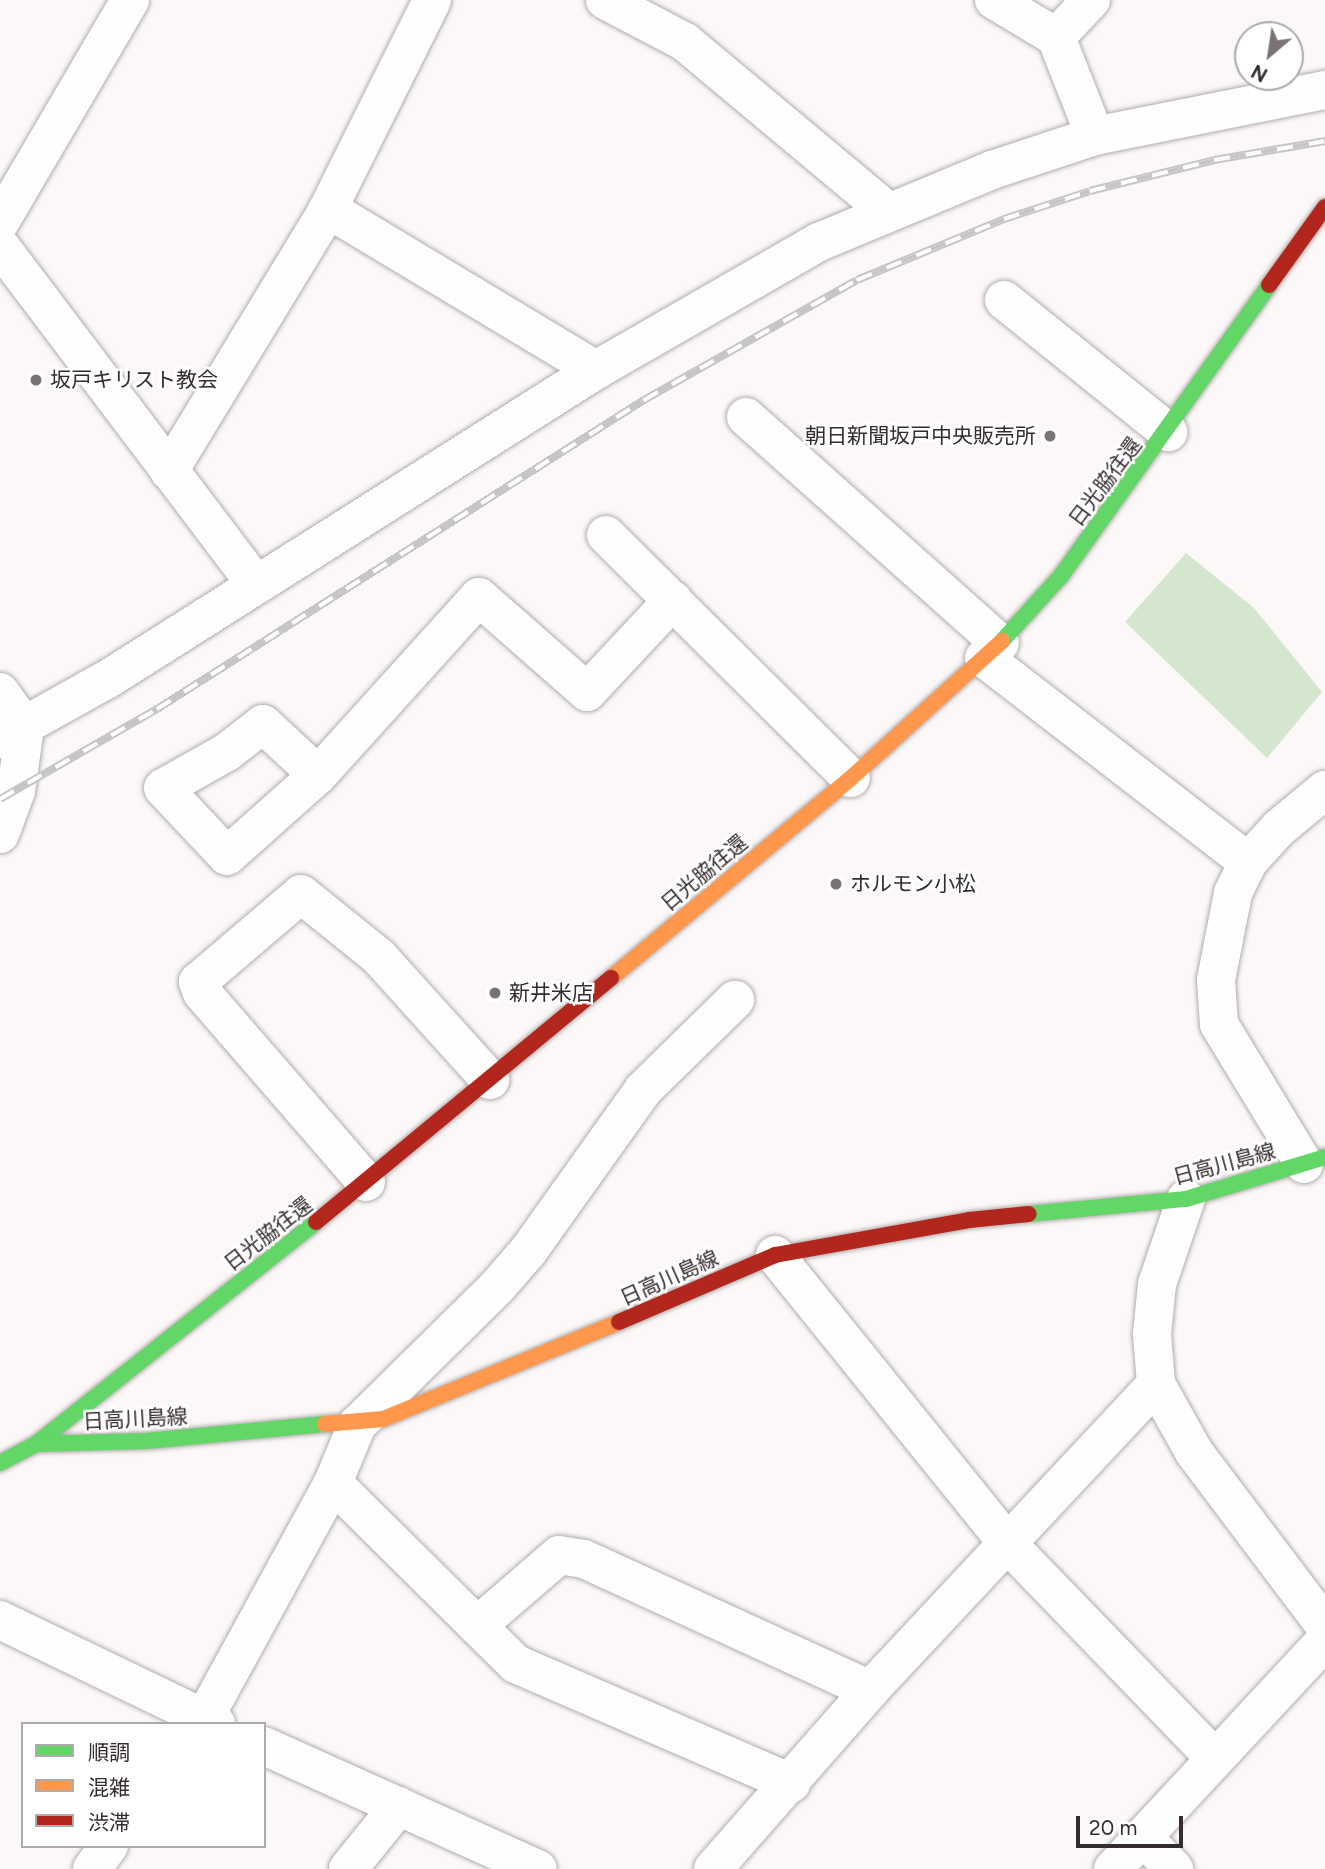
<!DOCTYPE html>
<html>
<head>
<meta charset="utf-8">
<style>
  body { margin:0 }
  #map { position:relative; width:1325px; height:1869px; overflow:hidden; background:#fcf8f8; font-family:Figtree,"Noto Sans JP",sans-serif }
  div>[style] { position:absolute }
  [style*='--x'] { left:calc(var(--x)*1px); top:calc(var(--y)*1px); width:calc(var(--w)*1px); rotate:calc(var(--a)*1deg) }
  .green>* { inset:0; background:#d4e6cd }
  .roads { filter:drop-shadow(0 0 2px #b2adad) drop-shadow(0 0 2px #b2adad) }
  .street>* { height:38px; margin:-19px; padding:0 19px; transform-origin:19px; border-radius:19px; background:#fffefe }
  .fast>* { height:16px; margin:-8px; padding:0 8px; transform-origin:8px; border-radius:8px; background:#63d668 }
  .slow>* { height:16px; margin:-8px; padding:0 8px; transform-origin:8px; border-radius:8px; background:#ff974d }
  .jam>* { height:16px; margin:-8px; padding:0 8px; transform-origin:8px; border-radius:8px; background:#b3261e }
  .rail>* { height:8px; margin-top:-4px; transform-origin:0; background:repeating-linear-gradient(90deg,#fff 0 16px,#c7c6c6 0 32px); box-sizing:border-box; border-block:2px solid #c7c6c6 }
  .dots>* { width:19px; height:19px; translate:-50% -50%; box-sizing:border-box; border:4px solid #fff; border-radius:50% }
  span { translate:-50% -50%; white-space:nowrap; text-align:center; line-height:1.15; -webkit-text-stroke:5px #fff; paint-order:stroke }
  .poi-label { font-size:21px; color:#342c2e }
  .left { translate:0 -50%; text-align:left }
  .right { translate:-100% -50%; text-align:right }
  .street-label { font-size:21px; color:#342c2e }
  .legend { position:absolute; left:21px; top:1722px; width:245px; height:126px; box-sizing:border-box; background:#fff; border:2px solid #aeabab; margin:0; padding:9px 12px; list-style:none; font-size:21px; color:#342c2e }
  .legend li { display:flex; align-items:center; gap:14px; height:35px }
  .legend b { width:35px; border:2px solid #aeabab }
  .north { position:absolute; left:1234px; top:21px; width:70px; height:70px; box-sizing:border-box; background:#fff; border:2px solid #aeabab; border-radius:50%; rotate:209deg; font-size:19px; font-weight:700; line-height:28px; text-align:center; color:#342c2e }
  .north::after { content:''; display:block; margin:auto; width:24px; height:32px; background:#7a7375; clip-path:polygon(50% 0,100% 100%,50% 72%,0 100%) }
  .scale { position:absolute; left:1076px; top:1816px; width:107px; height:32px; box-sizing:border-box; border:4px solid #342c2e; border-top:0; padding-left:9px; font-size:21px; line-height:24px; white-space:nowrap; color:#342c2e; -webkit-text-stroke:5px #fff; paint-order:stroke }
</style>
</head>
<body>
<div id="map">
  <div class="green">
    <i style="clip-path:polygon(1186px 553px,1254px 608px,1322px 692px,1267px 758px,1125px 622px)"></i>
  </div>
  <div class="roads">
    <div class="street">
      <i style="--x:605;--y:0;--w:90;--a:27.7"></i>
      <i style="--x:685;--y:42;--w:265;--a:39.9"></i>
      <i style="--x:994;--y:0;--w:72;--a:30.8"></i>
      <i style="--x:1056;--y:37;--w:106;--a:68.5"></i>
      <i style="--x:1056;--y:37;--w:51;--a:-46.6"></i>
      <i style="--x:328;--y:209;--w:313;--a:31"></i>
      <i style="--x:0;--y:222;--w:257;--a:-59.6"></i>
      <i style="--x:0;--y:246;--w:425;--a:52.9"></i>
      <i style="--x:1004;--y:300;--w:211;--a:38.8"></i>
      <i style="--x:746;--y:417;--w:340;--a:41.7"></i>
      <i style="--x:169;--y:471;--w:306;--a:-58.7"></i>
      <i style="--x:328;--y:209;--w:233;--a:-63.5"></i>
      <i style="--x:606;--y:535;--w:345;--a:44.8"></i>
      <i style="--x:984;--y:658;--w:334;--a:37.7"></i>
      <i style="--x:0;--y:692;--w:43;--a:54.5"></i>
      <i style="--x:25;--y:727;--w:65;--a:98"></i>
      <i style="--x:16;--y:791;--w:46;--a:110.4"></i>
      <i style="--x:0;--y:739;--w:124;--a:-29.1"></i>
      <i style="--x:108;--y:679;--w:578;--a:-32.34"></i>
      <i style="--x:596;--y:370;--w:257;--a:-29.9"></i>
      <i style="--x:819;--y:242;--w:187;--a:-22.6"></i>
      <i style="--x:992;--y:170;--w:108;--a:-18.3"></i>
      <i style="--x:1095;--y:136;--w:235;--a:-11.3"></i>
      <i style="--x:318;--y:775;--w:75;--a:-137.2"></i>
      <i style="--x:263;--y:724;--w:46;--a:142.1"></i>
      <i style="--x:227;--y:752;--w:73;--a:150.6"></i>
      <i style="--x:163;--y:788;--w:93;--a:46.7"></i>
      <i style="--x:227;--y:856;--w:122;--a:-41.7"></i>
      <i style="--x:318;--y:775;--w:240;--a:-47.9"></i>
      <i style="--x:479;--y:597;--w:144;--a:41.3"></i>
      <i style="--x:587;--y:692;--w:126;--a:-46.9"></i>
      <i style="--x:1304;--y:1164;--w:164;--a:-121.3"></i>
      <i style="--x:1219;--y:1024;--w:44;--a:-93.9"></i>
      <i style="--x:1216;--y:980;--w:89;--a:-78.9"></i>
      <i style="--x:1233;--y:893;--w:34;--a:-64"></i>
      <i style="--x:1248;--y:862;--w:46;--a:-47.6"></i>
      <i style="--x:1279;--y:828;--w:60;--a:-39.6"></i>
      <i style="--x:366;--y:1182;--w:250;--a:-130.9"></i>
      <i style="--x:202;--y:993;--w:12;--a:-110"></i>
      <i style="--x:198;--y:982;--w:135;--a:-40.5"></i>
      <i style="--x:301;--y:894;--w:100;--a:38.9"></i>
      <i style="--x:379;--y:957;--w:166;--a:47.9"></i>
      <i style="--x:1186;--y:1199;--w:90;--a:108.8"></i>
      <i style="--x:1157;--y:1284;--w:50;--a:95.7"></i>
      <i style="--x:1152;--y:1334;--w:50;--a:85.4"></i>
      <i style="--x:1156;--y:1384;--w:78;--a:60.8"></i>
      <i style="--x:1194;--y:1452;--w:218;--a:53"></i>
      <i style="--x:775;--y:1255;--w:371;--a:51.1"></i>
      <i style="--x:1008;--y:1544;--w:298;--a:46"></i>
      <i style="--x:333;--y:1483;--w:257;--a:44.7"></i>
      <i style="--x:516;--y:1664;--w:300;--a:23.4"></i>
      <i style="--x:0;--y:1620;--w:240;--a:25.7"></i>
      <i style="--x:477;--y:1626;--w:108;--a:-40.9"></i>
      <i style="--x:559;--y:1555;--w:25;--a:9"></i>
      <i style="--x:584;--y:1559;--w:315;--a:24.6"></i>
      <i style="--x:201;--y:1724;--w:275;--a:-61.3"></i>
      <i style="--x:333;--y:1483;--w:63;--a:-67.5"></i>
      <i style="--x:357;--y:1425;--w:197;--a:-44.6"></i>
      <i style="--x:497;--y:1287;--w:49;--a:-49.1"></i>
      <i style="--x:529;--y:1250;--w:196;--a:-54.5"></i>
      <i style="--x:643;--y:1090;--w:129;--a:-44.4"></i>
      <i style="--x:264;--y:1746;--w:300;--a:24.2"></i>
      <i style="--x:1143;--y:1837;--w:45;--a:45.9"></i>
      <i style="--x:92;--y:1869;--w:29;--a:-54"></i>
      <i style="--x:348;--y:1869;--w:81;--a:-51"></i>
      <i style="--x:713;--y:1869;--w:238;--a:-48.7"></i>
      <i style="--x:870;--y:1690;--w:419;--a:-46.9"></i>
      <i style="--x:1113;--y:1869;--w:311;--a:-47.1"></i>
    </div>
    <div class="fast">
      <i style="--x:1002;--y:641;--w:88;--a:-47.8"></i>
      <i style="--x:1061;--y:576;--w:358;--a:-54.4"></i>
      <i style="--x:1029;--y:1214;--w:158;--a:-5.5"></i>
      <i style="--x:1186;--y:1199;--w:145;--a:-16.8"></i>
      <i style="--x:36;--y:1444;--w:357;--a:-38.4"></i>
      <i style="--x:0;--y:1463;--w:41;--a:-27.8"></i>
      <i style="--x:36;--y:1444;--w:110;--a:-1.6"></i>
      <i style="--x:146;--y:1441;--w:180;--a:-5.4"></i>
    </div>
    <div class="slow">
      <i style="--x:611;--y:978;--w:312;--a:-39.8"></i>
      <i style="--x:851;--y:778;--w:204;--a:-42.2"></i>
      <i style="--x:325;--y:1424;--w:58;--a:-4.9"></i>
      <i style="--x:383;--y:1419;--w:255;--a:-22.3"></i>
    </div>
    <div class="jam">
      <i style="--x:1269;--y:285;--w:96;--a:-54.3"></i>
      <i style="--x:316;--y:1222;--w:383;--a:-39.6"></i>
      <i style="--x:619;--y:1322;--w:170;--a:-23.2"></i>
      <i style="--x:775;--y:1255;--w:197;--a:-10.2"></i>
      <i style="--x:969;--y:1220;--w:60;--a:-5.7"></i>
    </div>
  </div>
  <div class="rail">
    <i style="--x:0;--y:799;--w:181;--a:-29.8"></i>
    <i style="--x:157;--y:709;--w:577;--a:-32.4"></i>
    <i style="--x:644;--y:400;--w:244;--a:-29.4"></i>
    <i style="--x:857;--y:280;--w:159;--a:-22.5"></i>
    <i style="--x:1004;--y:219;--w:90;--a:-18"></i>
    <i style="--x:1090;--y:191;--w:128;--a:-14"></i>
    <i style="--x:1214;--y:160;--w:113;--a:-9.7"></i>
  </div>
  <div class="dots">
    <i style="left:36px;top:380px;background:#7a7375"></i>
    <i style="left:1050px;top:436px;background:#7a7375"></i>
    <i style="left:836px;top:884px;background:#7a7375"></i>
    <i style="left:495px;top:993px;background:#7a7375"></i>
  </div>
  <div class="poi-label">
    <span class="left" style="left:50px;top:380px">坂戸キリスト教会</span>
    <span class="right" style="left:1036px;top:436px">朝日新聞坂戸中央販売所</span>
    <span class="left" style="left:850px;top:884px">ホルモン小松</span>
    <span class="left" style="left:509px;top:993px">新井米店</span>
  </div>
  <div class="street-label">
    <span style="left:1105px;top:482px;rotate:-53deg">日光脇往還</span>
    <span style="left:704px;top:873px;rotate:-40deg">日光脇往還</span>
    <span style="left:1224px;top:1164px;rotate:-15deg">日高川島線</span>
    <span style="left:268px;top:1234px;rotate:-38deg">日光脇往還</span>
    <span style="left:669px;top:1278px;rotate:-24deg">日高川島線</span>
    <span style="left:135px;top:1419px;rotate:-3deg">日高川島線</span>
  </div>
  <ul class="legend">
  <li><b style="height:9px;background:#63d668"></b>順調</li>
  <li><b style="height:9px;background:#ff974d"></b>混雑</li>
  <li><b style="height:9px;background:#b3261e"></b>渋滞</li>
  </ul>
  <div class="north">N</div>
  <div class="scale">20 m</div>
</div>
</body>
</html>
